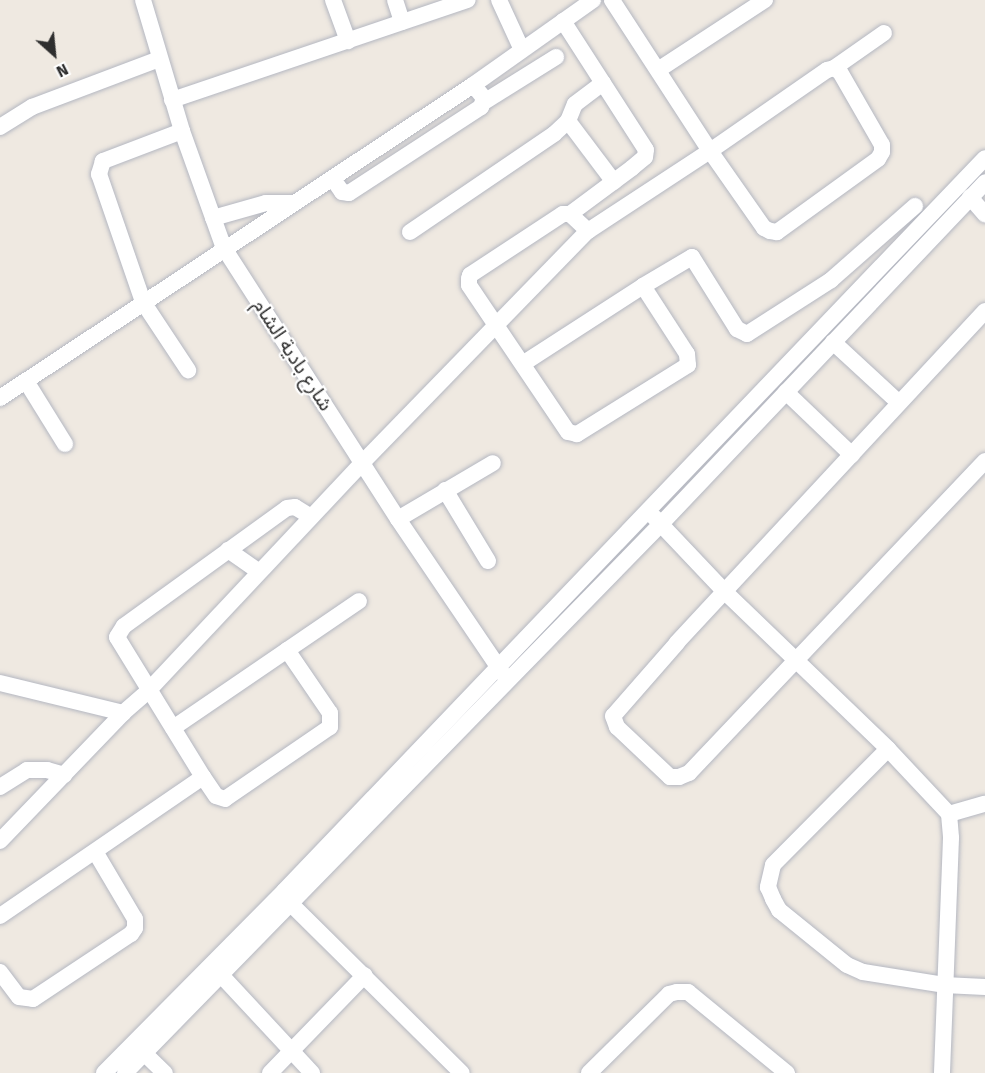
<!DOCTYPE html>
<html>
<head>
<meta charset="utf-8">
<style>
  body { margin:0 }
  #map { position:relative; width:985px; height:1073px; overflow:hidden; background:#efe9e1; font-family:"Fira Sans","Noto Sans Arabic",sans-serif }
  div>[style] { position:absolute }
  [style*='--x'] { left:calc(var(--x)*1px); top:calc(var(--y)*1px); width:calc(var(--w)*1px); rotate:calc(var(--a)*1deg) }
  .roads { filter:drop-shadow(0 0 2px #b4b7c1) drop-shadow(0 0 2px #b4b7c1) }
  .minor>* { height:16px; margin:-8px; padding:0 8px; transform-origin:8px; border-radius:8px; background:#fff }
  span { translate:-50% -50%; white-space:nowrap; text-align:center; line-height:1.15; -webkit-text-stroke:4.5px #fff; paint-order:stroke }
  .street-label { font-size:20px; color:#2e2e2e }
  .north { position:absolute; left:24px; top:24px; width:60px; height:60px; -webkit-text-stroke:4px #fff; paint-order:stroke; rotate:153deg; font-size:16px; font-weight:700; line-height:24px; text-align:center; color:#2e2e2e }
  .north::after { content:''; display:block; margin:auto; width:21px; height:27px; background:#2e2e2e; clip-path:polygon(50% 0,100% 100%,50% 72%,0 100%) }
</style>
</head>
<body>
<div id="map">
  <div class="roads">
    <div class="minor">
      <i style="--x:143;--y:0;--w:137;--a:73.4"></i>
      <i style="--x:182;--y:131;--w:124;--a:70.3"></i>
      <i style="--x:224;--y:248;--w:322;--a:57.3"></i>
      <i style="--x:398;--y:519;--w:187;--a:55.9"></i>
      <i style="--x:333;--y:0;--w:44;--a:69.9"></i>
      <i style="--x:395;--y:0;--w:23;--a:72"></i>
      <i style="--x:499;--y:0;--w:55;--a:65.3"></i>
      <i style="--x:563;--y:21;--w:153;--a:57.2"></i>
      <i style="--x:646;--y:150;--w:7;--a:98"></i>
      <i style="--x:645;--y:157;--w:17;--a:140"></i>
      <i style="--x:632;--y:168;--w:77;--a:143.4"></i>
      <i style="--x:834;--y:68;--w:7;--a:34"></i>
      <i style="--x:840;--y:72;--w:84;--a:60.1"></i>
      <i style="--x:882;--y:145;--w:7;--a:90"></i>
      <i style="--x:882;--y:152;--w:8;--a:120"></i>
      <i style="--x:878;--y:159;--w:125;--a:144.1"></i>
      <i style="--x:777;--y:232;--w:7;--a:-172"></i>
      <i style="--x:770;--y:231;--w:7;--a:-153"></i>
      <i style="--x:764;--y:228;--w:94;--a:-125"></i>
      <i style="--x:710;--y:151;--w:142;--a:-34.7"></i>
      <i style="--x:827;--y:70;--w:7;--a:-16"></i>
      <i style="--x:834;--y:68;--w:61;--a:-35"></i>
      <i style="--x:658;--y:70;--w:128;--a:-33.2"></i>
      <i style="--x:172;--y:100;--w:312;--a:-18.7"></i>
      <i style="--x:484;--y:102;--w:85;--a:-32"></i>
      <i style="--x:568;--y:121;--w:76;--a:53"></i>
      <i style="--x:0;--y:127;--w:38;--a:-32"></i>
      <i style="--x:32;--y:107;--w:136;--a:-20.7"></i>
      <i style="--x:182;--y:131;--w:85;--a:159.2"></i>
      <i style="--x:103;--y:161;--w:14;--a:107"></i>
      <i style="--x:99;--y:174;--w:135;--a:71"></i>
      <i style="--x:143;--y:302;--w:82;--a:56.5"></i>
      <i style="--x:333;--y:179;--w:16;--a:55"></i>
      <i style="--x:342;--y:192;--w:7;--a:8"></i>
      <i style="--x:349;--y:193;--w:158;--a:-33.1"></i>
      <i style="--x:481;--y:107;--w:9;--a:-72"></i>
      <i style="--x:484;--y:98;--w:17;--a:-130"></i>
      <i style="--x:970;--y:197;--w:23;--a:49"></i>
      <i style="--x:213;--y:218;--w:55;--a:-15.8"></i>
      <i style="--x:266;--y:203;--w:28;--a:0"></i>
      <i style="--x:410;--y:232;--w:174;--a:-34.2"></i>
      <i style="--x:554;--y:134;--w:19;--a:-43"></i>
      <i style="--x:568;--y:121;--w:18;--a:-68"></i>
      <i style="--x:575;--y:104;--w:35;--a:-37"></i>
      <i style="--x:643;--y:286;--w:57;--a:-30.6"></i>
      <i style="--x:692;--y:257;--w:85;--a:58"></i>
      <i style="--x:737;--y:329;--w:11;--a:27"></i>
      <i style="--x:747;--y:334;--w:100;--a:-32.7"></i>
      <i style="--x:831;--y:280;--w:112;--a:-41.4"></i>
      <i style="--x:985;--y:311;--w:453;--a:132.9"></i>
      <i style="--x:677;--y:643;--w:97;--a:131.2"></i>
      <i style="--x:613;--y:716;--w:12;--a:70"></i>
      <i style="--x:617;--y:727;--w:73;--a:43.3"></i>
      <i style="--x:670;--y:777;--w:9;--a:0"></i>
      <i style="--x:679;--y:777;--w:11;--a:-22"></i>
      <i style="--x:689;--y:773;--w:430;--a:-46.5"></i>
      <i style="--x:833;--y:342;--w:88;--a:42.7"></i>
      <i style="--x:524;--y:363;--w:142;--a:-32.9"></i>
      <i style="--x:643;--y:286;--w:81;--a:57.1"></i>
      <i style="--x:687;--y:354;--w:11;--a:85"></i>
      <i style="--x:688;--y:365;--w:131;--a:148.1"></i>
      <i style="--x:577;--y:434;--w:9;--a:-167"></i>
      <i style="--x:568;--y:432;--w:177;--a:-124"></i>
      <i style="--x:469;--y:285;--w:6;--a:-90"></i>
      <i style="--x:469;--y:279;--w:4;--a:-76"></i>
      <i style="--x:470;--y:275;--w:111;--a:-33.3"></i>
      <i style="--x:563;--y:214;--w:7;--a:0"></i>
      <i style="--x:570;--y:214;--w:25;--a:43"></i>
      <i style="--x:26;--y:381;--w:74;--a:58.2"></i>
      <i style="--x:786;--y:392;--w:91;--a:43.7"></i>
      <i style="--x:0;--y:398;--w:567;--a:-33.49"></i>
      <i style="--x:473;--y:85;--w:147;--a:-35.3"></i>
      <i style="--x:445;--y:490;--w:83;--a:58.8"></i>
      <i style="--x:654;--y:517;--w:102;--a:46.6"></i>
      <i style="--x:724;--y:591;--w:228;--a:43.9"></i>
      <i style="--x:888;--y:749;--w:89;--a:46.8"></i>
      <i style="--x:949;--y:814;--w:24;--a:85"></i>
      <i style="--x:951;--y:838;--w:235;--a:92.2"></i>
      <i style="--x:398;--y:519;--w:110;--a:-30.5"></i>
      <i style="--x:228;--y:550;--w:38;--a:35"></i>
      <i style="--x:287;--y:650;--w:76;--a:55.7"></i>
      <i style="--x:330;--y:713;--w:14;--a:90"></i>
      <i style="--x:330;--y:727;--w:127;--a:145.6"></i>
      <i style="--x:225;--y:799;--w:9;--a:-162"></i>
      <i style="--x:216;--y:796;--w:23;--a:-124"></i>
      <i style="--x:203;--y:777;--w:164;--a:-121.6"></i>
      <i style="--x:117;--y:637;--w:13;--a:-58"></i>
      <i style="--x:124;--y:626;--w:201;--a:-35.9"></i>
      <i style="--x:287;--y:508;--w:8;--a:-7"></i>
      <i style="--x:295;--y:507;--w:19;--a:32"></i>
      <i style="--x:0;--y:683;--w:127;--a:13.7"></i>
      <i style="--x:173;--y:728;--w:225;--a:-34.3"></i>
      <i style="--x:888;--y:749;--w:163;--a:134.8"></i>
      <i style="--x:773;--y:865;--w:23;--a:103"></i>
      <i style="--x:768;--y:887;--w:13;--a:67"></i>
      <i style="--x:773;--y:899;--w:13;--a:61"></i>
      <i style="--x:779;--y:910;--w:87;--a:39"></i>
      <i style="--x:847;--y:965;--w:17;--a:24"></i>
      <i style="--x:863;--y:972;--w:82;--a:9.1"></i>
      <i style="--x:944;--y:985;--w:41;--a:2.8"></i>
      <i style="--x:0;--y:787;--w:32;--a:-32"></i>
      <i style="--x:27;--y:770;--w:20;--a:0"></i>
      <i style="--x:47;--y:770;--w:18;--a:16"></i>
      <i style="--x:949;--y:814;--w:37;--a:-16"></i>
      <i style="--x:0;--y:841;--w:178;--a:-46.1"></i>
      <i style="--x:123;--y:713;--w:35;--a:-41"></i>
      <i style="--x:149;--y:690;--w:311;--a:-46.8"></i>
      <i style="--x:362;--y:463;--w:324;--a:-45.8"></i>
      <i style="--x:588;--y:231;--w:146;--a:-33.3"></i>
      <i style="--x:710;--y:151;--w:180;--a:-123"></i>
      <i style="--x:291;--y:904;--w:240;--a:44.7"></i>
      <i style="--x:0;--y:916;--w:246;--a:-34.4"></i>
      <i style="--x:0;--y:972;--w:31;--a:53"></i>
      <i style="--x:19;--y:997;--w:14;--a:8"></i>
      <i style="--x:33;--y:999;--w:118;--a:-33.6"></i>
      <i style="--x:131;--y:934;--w:7;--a:-56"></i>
      <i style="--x:135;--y:928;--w:9;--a:-90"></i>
      <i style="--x:135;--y:919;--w:77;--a:-120.6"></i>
      <i style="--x:221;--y:975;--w:134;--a:47.1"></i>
      <i style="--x:144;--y:1053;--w:29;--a:44"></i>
      <i style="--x:104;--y:1073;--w:256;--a:-45.3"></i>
      <i style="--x:284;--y:891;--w:1014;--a:-46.28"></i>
      <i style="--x:125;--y:1073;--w:767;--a:-45.69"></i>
      <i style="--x:661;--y:524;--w:471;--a:-46.5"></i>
      <i style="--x:270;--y:1073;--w:136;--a:-45.9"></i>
      <i style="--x:589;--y:1073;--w:112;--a:-44.6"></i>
      <i style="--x:669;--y:994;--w:8;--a:-14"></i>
      <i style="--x:677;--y:992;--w:11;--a:0"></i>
      <i style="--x:688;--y:992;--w:128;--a:39.3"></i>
    </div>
  </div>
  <div class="street-label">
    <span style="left:293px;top:355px;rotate:57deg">شارع بادية الشام</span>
  </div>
  <div class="north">N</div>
</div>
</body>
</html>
